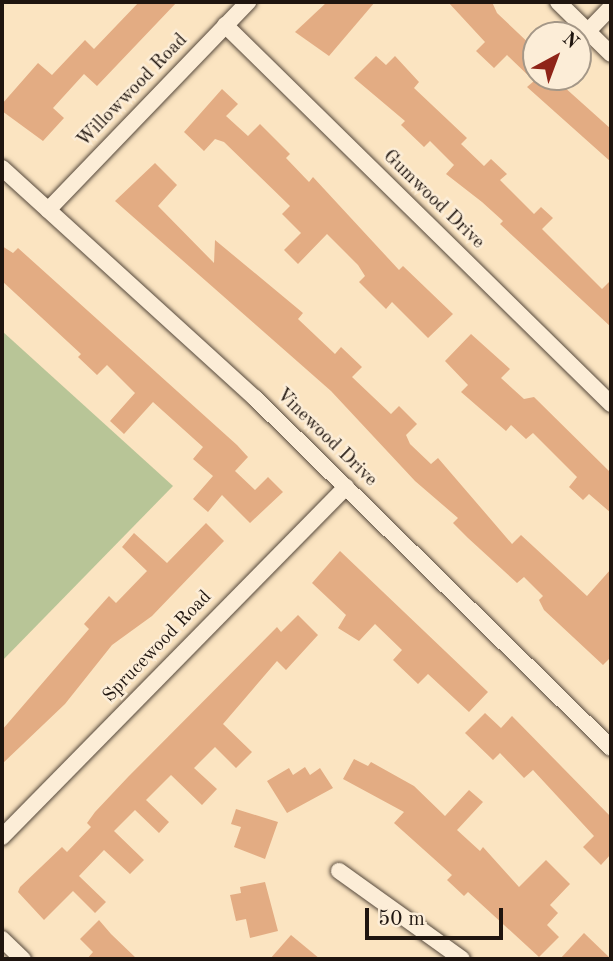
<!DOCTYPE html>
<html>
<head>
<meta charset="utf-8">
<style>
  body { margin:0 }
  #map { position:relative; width:613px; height:961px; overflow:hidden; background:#fbe4c1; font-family:"Old Standard TT",serif }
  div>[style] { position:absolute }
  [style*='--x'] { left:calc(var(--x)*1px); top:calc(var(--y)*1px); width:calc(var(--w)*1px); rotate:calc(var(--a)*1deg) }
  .green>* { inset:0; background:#b8c597 }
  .building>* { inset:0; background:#e3ac83 }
  .roads { filter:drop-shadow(0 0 2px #56493c) drop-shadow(0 0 2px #56493c) }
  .street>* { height:16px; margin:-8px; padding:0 8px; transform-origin:8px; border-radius:8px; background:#fcedd7 }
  span { translate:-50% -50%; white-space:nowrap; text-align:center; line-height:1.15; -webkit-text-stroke:5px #fcedd7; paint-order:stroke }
  .street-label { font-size:19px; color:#1f150f }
  .frame { position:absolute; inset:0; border:4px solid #1f150f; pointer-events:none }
  .north { position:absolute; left:522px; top:21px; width:70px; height:70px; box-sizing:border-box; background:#fcedd7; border:2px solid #a49787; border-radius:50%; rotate:41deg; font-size:19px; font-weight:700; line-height:28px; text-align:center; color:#1f150f }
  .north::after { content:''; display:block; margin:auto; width:24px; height:32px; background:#8f2418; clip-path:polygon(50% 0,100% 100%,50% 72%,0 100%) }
  .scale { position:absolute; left:365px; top:908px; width:138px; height:32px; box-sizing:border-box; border:4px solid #1f150f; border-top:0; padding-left:9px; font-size:21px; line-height:24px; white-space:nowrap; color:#1f150f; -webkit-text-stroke:5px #fcedd7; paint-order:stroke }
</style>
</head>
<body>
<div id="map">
  <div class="green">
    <i style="clip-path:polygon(2px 331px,173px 486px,2px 661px)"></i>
  </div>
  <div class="building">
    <i style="clip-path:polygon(139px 2px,177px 2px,97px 86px,84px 74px,53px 108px,64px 118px,43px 141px,2px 111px,2px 104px,38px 63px,52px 75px,85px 40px,94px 49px)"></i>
    <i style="clip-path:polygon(327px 2px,375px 2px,329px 56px,295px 32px)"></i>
    <i style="clip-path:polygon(448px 2px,492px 2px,497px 13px,536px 50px,536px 78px,553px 77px,611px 129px,611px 162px,527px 87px,534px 81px,507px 55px,494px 68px,476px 51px,485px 42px)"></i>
    <i style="clip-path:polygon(376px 56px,386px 65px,395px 56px,419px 82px,414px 88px,467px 138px,461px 144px,484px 166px,491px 159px,507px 174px,500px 180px,534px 214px,541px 207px,553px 218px,542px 229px,602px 289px,611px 280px,611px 327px,500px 224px,503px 221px,482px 202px,446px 174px,454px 165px,430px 141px,424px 147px,401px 125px,405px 121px,354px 78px)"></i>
    <i style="clip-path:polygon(222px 89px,238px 104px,226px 116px,248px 136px,260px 124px,290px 154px,286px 158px,309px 182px,313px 177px,399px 270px,403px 266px,453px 314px,428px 338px,392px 302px,386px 309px,359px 282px,365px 276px,358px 265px,327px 234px,298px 264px,284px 250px,301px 233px,282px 214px,290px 206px,224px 142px,215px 139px,204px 151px,184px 132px)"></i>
    <i style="clip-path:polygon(155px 163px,177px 185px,158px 206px,214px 263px,215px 240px,303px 313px,298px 319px,335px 354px,341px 347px,362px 367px,352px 377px,391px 414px,399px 406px,417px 424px,406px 435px,410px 444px,431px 464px,438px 458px,512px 544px,521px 535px,587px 596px,611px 569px,611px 657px,603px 665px,544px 610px,539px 600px,543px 596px,524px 577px,517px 583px,468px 538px,453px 523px,458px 518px,415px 481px,331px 391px,115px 201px)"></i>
    <i style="clip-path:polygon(2px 246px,13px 253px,18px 248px,237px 445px,248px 457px,235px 471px,255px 490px,268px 477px,283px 492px,250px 523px,222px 495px,208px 512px,193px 499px,213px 476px,193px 459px,203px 447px,153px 402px,124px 434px,110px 421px,135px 393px,107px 365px,97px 375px,78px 357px,81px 354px,2px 281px)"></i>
    <i style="clip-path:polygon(471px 334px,510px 369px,501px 378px,524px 399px,534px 397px,611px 473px,611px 513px,589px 494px,583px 500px,569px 487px,577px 477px,533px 433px,526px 439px,511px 425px,506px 431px,461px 392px,468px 385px,445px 361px)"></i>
    <i style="clip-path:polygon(206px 523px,224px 541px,152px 616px,112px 645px,65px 704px,2px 764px,2px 730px,89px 629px,84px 624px,109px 596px,116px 603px,147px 571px,122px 547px,134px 533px,167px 563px)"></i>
    <i style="clip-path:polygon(340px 551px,488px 692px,469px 712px,428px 674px,418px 684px,393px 660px,402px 650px,375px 624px,359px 641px,338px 628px,346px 615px,312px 583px)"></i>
    <i style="clip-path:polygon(298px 615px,318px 635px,286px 670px,277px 661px,223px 724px,252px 752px,236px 768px,215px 747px,194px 768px,217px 789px,202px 805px,171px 775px,146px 800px,169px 822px,159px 833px,135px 810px,114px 831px,144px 860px,130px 874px,104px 850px,79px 876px,106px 902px,95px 913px,73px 891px,44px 920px,18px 892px,20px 887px,62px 847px,67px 852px,91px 827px,87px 823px,95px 812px,128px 777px,277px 627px,281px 632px)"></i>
    <i style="clip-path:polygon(485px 713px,501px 728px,512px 716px,611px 817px,611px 854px,601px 865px,583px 847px,594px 836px,533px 770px,524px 778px,500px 753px,493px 760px,465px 733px)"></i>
    <i style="clip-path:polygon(354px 759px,368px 766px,371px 762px,414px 786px,445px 816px,469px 790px,483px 802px,457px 830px,480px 851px,483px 847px,519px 887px,546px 860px,570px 884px,550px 905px,558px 913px,547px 925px,559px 937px,539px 957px,468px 892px,464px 896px,447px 880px,452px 875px,394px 823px,404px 812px,343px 779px)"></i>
    <i style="clip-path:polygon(305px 767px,310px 775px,320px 768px,333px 788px,287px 813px,267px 781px,289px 768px,293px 775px)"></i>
    <i style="clip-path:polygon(236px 809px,278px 822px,265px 859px,234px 847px,241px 827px,231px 824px)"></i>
    <i style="clip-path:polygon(265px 882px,278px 931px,250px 938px,246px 919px,236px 921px,230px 895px,241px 893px,240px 887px)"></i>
    <i style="clip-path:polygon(99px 920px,111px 934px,137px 959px,87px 959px,93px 952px,80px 939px)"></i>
    <i style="clip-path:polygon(584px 933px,611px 959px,560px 959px)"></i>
    <i style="clip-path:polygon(291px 935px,320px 959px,270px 959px)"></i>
  </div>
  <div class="roads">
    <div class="street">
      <i style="--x:558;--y:2;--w:74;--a:44.5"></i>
      <i style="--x:225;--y:25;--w:541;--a:44.48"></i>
      <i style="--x:588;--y:31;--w:33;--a:-46"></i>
      <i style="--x:2;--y:168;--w:342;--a:42.3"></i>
      <i style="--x:255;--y:398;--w:499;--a:44.5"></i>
      <i style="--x:48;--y:210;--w:289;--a:-46.1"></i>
      <i style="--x:2;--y:837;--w:491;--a:-45.5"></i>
      <i style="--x:339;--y:871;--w:151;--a:35.6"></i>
      <i style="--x:2;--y:939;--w:29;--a:44"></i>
    </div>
  </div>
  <div class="street-label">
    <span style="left:133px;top:91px;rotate:-46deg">Willowwood Road</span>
    <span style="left:433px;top:200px;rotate:44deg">Gumwood Drive</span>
    <span style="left:326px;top:438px;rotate:44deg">Vinewood Drive</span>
    <span style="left:158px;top:647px;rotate:-46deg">Sprucewood Road</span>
  </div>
  <div class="frame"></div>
  <div class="north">N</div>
  <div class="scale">50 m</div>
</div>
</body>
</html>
